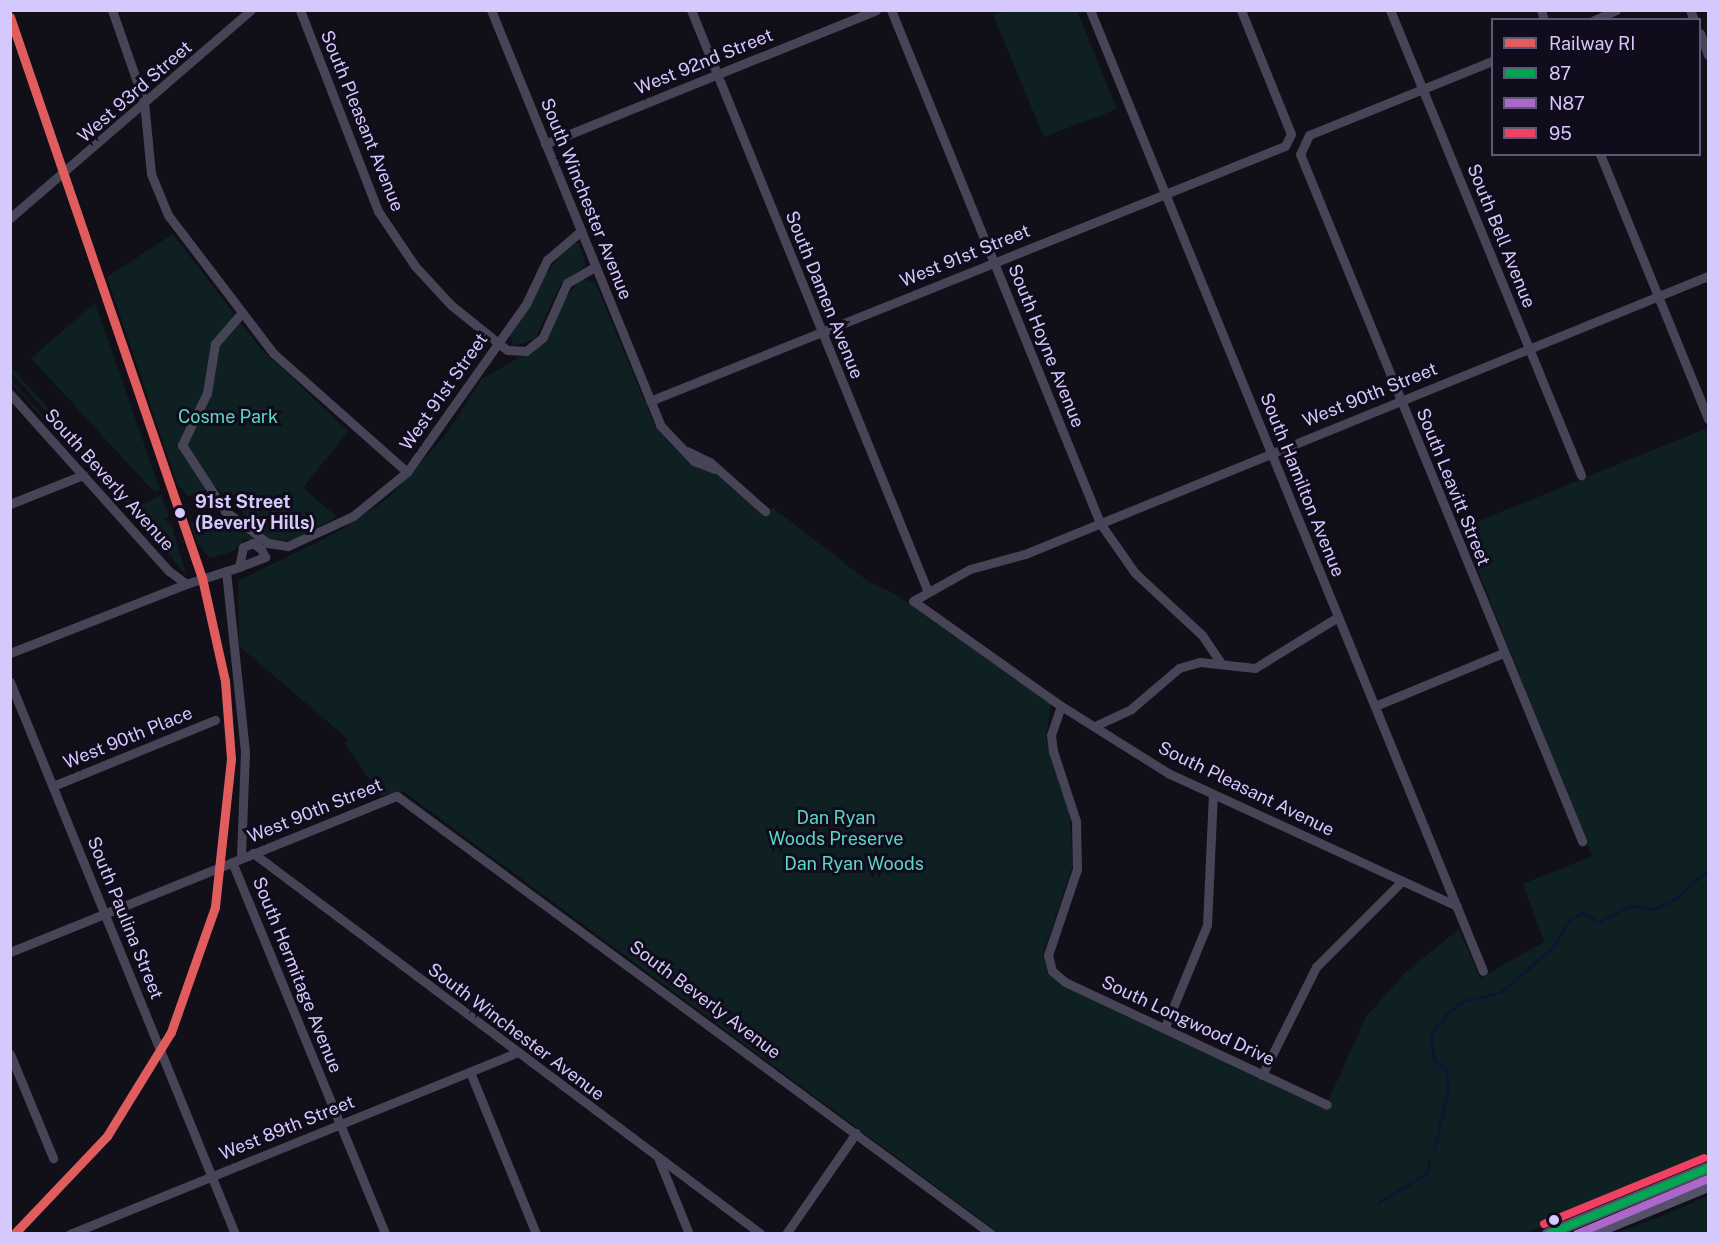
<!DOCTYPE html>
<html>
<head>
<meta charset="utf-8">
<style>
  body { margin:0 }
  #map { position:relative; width:1719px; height:1244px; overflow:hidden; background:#111018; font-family:"Public Sans",sans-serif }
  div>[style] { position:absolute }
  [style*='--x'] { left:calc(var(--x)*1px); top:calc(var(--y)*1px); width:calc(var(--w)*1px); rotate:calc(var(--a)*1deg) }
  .green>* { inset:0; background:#0f2022 }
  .stream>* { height:3px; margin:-1.5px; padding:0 1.5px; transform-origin:1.5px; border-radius:1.5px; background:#0c1532 }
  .street>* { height:9px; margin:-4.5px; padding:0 4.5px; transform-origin:4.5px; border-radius:4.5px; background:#474458 }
  .secondary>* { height:12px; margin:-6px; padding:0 6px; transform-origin:6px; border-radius:6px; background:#55516b }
  .bus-1>* { height:8px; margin:-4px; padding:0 4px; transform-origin:4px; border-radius:4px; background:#00a651 }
  .bus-2>* { height:8px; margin:-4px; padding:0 4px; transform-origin:4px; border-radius:4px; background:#ac68c9 }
  .bus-3>* { height:8px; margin:-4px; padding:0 4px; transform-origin:4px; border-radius:4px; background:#f24062 }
  .rail-1>* { height:9px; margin:-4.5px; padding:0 4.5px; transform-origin:4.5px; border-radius:4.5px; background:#e15c5c }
  .dots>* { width:16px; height:16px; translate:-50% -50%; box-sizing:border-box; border:3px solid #100c1b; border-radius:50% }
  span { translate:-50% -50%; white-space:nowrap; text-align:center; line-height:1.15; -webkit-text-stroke:6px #100c1b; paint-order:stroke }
  .street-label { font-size:18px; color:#d4c8fc }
  .park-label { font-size:18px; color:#5ad7c5 }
  .stop-label { font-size:18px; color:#d4c8fc; font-weight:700 }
  .left { translate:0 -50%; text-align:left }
  .frame { position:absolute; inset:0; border:12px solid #d4c8fc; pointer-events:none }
  .legend { position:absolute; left:1491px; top:18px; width:210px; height:138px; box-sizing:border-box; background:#100c1b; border:2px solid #5e5775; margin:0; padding:8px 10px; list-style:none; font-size:18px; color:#d4c8fc }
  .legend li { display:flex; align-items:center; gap:12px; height:30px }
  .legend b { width:30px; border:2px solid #5e5775 }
</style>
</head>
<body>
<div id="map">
  <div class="green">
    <i style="clip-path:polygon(1004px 11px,1077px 11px,1117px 109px,1044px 137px,993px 15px)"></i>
    <i style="clip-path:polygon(173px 234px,260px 348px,348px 431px,303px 488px,337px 517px,293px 540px,271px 541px,216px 487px,188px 496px,177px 484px,107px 277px)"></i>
    <i style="clip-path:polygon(572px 242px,579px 244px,586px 266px,561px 283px,535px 339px,514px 346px,510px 336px,545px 275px)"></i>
    <i style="clip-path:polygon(581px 279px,595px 282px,655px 426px,692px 463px,719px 475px,763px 515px,773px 508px,869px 582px,895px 594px,1051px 704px,1046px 738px,1069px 811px,1073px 865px,1043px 954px,1048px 974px,1325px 1108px,1366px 1017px,1406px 972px,1459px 929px,1480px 978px,1544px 942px,1523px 884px,1592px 856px,1461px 528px,1708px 428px,1708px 1160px,1526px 1233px,999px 1233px,403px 791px,381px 796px,344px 742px,349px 740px,239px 646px,238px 581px,338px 532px,388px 498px,445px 436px,482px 379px,547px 341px,562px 302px)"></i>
    <i style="clip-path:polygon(95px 303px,160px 490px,154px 492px,31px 358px)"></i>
    <i style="clip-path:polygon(10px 366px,131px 501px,128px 504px,11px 372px)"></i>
    <i style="clip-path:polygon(10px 379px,95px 473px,123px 505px,11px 383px)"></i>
    <i style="clip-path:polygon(161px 495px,169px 517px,164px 519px,172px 526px,186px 575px,133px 509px)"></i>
    <i style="clip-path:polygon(210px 516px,235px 527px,258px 541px,244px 539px,234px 551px,210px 558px,197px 543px,190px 523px)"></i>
    <i style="clip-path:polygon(1708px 1196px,1708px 1233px,1617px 1233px,1656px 1218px)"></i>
  </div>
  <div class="stream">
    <i style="--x:1434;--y:1149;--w:61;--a:-76.7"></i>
    <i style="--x:1448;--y:1090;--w:20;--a:-96"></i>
    <i style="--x:1446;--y:1070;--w:16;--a:-140"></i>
    <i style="--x:1434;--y:1060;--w:26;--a:-97"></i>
    <i style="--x:1431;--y:1034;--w:27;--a:-51"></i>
    <i style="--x:1448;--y:1013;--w:17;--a:-40"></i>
    <i style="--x:1461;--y:1002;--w:41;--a:-14"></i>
    <i style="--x:1501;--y:992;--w:69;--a:-40.9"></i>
    <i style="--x:1553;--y:947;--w:33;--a:-59"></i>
    <i style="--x:1570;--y:919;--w:14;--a:-25"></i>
    <i style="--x:1583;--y:913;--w:17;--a:31"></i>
    <i style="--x:1598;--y:922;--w:36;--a:-27"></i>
    <i style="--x:1630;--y:906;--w:24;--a:7"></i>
    <i style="--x:1654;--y:909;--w:23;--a:-25"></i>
    <i style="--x:1675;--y:899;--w:44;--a:-41.3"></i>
    <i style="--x:1378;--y:1203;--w:57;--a:-31.5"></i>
    <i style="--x:1427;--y:1173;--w:13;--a:-81"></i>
  </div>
  <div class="street">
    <i style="--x:112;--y:10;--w:97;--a:70.8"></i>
    <i style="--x:144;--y:102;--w:72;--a:84.4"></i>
    <i style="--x:151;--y:174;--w:44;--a:67.5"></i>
    <i style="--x:168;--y:215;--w:173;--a:52.7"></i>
    <i style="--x:273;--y:353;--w:179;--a:41.6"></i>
    <i style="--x:300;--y:10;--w:216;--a:68.8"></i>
    <i style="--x:378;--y:211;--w:66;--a:56.1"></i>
    <i style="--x:415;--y:266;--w:53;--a:47.3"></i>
    <i style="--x:451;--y:305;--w:72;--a:38.8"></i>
    <i style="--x:507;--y:350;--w:19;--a:3"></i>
    <i style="--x:526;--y:351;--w:22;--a:-39"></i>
    <i style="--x:543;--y:337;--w:59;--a:-66"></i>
    <i style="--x:567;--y:283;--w:32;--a:-30"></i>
    <i style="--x:491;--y:10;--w:448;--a:67.8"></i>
    <i style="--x:660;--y:425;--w:50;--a:46.6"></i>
    <i style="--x:694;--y:461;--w:22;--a:21"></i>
    <i style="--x:691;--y:10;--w:628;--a:67.84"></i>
    <i style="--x:891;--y:10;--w:554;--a:67.83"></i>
    <i style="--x:1100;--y:523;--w:61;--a:55"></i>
    <i style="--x:1135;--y:573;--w:91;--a:42.8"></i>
    <i style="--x:1202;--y:635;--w:32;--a:56"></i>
    <i style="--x:1090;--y:10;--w:1038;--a:67.76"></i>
    <i style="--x:1390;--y:10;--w:503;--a:67.67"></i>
    <i style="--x:1541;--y:10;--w:10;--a:73"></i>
    <i style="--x:1690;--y:10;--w:11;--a:68"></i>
    <i style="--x:1594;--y:20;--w:24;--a:-24"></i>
    <i style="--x:1700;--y:33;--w:23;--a:70"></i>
    <i style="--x:1492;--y:61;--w:197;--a:158"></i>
    <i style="--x:1309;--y:135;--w:21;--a:115"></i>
    <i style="--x:1300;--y:154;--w:743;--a:67.68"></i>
    <i style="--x:545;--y:144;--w:357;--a:-22"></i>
    <i style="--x:1600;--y:154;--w:286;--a:67.8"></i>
    <i style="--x:10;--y:218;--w:318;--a:-40.8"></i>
    <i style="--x:239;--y:316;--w:37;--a:131"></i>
    <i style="--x:215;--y:344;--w:50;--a:99.3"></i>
    <i style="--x:207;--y:393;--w:58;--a:115.7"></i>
    <i style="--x:182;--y:445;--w:79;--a:56.9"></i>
    <i style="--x:225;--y:511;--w:54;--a:36.7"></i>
    <i style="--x:268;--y:543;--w:20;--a:9"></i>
    <i style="--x:288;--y:546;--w:72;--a:-24.8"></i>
    <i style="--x:353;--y:516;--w:70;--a:-39.2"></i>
    <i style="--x:407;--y:472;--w:206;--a:-54.7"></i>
    <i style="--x:526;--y:304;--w:49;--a:-64.5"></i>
    <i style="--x:547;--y:260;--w:45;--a:-40.5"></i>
    <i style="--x:10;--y:394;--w:238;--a:48.1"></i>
    <i style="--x:169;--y:571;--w:21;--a:37"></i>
    <i style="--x:650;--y:401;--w:684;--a:-21.88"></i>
    <i style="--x:1285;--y:146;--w:13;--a:-63"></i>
    <i style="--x:1291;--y:134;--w:134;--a:-112"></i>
    <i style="--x:687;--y:451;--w:25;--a:26"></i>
    <i style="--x:710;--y:462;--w:74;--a:41.7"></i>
    <i style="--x:10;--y:504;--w:79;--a:-21.7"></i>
    <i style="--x:226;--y:571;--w:182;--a:84"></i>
    <i style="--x:245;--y:752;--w:106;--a:92.2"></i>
    <i style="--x:10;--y:653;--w:189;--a:-21.4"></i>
    <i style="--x:186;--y:584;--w:56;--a:-17.8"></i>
    <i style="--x:239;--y:567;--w:28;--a:-21"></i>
    <i style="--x:265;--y:557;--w:9;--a:-117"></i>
    <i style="--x:261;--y:549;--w:10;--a:-143"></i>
    <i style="--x:253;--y:543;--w:11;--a:158"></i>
    <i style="--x:243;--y:547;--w:20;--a:101"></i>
    <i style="--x:10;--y:682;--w:596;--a:67.82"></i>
    <i style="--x:1061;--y:706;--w:31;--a:109"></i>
    <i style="--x:1051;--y:735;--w:16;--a:83"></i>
    <i style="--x:1053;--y:751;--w:74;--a:71.8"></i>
    <i style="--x:1076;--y:821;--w:48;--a:88.8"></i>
    <i style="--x:1077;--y:869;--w:91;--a:108.6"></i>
    <i style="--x:1048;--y:955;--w:16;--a:76"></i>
    <i style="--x:1052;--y:971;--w:17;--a:40"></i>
    <i style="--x:1065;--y:982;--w:289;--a:25.1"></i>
    <i style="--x:1375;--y:706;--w:139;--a:-22.5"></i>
    <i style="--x:1095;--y:726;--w:40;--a:-25"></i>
    <i style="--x:1131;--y:709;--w:63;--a:-40.5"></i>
    <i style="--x:1179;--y:668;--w:22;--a:-16"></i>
    <i style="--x:1200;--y:662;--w:55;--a:6.2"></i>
    <i style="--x:1255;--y:668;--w:97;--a:-31.6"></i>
    <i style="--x:53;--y:786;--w:175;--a:-22.2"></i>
    <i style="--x:253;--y:853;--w:635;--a:36.87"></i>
    <i style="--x:232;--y:862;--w:402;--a:67.6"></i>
    <i style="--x:1457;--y:906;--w:318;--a:-155.3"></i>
    <i style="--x:1168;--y:773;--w:126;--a:-147.9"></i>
    <i style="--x:1061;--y:706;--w:181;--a:-144.6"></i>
    <i style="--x:913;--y:601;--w:65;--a:-29.3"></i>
    <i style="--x:970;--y:569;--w:57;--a:-15.3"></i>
    <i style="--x:1025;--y:554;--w:737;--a:-22.15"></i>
    <i style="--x:10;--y:952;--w:417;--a:-22"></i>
    <i style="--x:397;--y:796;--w:738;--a:36.4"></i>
    <i style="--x:1165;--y:1027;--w:110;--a:-67.6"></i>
    <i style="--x:1207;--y:925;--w:131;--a:-87.4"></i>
    <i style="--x:10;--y:1054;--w:113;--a:67.5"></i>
    <i style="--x:470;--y:1072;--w:175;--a:67.8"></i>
    <i style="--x:1262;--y:1075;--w:121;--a:-63.4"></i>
    <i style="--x:1316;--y:967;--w:119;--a:-45"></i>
    <i style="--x:659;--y:1160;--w:80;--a:67.9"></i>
    <i style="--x:70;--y:1234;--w:480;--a:-22.1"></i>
    <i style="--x:786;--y:1234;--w:123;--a:-55.3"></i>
  </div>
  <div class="secondary">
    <i style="--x:1548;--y:1234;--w:173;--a:-22.4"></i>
    <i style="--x:1591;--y:1234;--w:126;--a:-22.3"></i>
  </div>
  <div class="bus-1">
    <i style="--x:1549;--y:1234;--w:172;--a:-22.5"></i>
  </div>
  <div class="bus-2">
    <i style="--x:1577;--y:1234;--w:142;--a:-22.8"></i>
  </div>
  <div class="bus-3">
    <i style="--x:1544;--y:1224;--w:173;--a:-22.4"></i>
  </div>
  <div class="rail-1">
    <i style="--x:10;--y:17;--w:593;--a:71.11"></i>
    <i style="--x:202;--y:578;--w:106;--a:77.4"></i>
    <i style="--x:225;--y:681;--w:78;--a:85.6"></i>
    <i style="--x:231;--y:759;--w:149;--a:96.2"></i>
    <i style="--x:215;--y:907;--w:133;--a:109.4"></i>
    <i style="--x:171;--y:1032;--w:122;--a:121.6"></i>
    <i style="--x:107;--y:1136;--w:135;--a:133.5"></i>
  </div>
  <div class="dots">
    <i style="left:180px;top:513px;background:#d4c8fc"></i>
    <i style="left:1554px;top:1220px;background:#d4c8fc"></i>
  </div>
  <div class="street-label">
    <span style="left:704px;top:62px;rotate:-22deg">West 92nd Street</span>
    <span style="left:135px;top:92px;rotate:-41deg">West 93rd Street</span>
    <span style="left:362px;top:121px;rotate:68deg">South Pleasant Avenue</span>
    <span style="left:586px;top:199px;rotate:68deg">South Winchester Avenue</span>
    <span style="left:1501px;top:236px;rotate:68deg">South Bell Avenue</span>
    <span style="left:965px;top:256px;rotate:-22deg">West 91st Street</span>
    <span style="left:824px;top:295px;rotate:68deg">South Damen Avenue</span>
    <span style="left:1046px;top:346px;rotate:68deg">South Hoyne Avenue</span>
    <span style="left:444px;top:392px;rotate:-55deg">West 91st Street</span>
    <span style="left:1370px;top:395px;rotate:-22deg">West 90th Street</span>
    <span style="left:109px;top:480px;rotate:48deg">South Beverly Avenue</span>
    <span style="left:1302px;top:485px;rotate:68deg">South Hamilton Avenue</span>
    <span style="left:1453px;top:487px;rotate:68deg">South Leavitt Street</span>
    <span style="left:128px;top:738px;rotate:-22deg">West 90th Place</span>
    <span style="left:1246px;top:789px;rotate:26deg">South Pleasant Avenue</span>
    <span style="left:315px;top:811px;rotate:-22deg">West 90th Street</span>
    <span style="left:125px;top:918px;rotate:68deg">South Paulina Street</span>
    <span style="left:297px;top:975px;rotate:68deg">South Hermitage Avenue</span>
    <span style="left:705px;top:1000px;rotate:37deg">South Beverly Avenue</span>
    <span style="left:1188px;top:1021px;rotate:25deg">South Longwood Drive</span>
    <span style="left:516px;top:1032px;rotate:37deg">South Winchester Avenue</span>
    <span style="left:287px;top:1128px;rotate:-22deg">West 89th Street</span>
  </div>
  <div class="park-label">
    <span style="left:228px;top:417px">Cosme Park</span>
    <span style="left:836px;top:829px">Dan Ryan<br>Woods Preserve</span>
    <span style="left:854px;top:864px">Dan Ryan Woods</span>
  </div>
  <div class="stop-label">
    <span class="left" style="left:195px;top:513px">91st Street<br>(Beverly Hills)</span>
  </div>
  <div class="frame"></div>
  <ul class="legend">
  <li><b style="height:8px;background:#e15c5c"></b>Railway RI</li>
  <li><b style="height:8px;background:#00a651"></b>87</li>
  <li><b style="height:8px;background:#ac68c9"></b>N87</li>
  <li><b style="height:8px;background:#f24062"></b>95</li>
  </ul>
</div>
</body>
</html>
